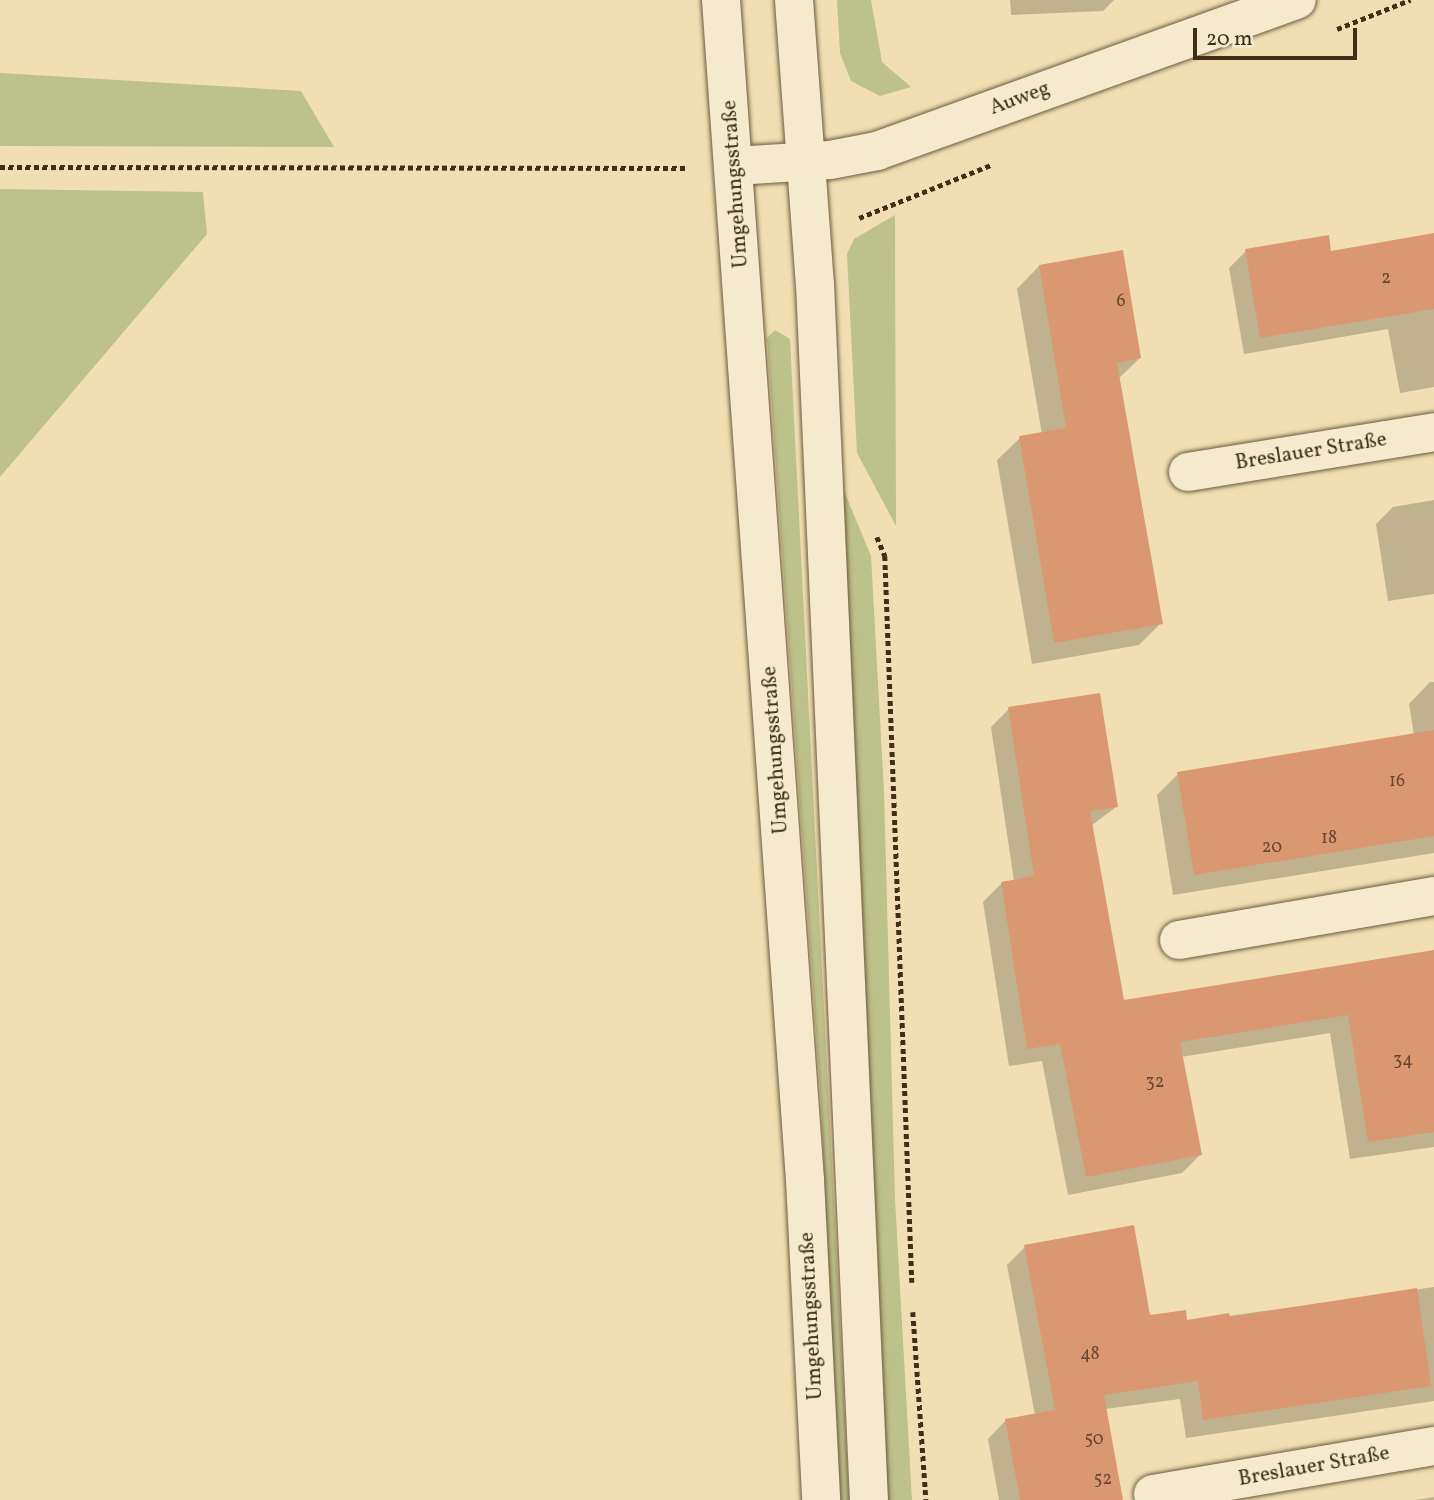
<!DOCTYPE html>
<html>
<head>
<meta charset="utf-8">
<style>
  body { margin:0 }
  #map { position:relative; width:1434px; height:1500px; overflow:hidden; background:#f1dfb3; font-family:Vollkorn,serif }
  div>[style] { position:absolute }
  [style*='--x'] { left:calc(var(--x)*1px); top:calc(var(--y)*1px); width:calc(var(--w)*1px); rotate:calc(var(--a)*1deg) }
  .green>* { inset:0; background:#bdc18a }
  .shadow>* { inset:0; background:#0003 }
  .building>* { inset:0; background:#d99871 }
  .path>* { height:4.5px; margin-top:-2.25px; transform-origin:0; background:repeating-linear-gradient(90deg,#422e17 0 5px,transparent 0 8.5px) }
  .roads { filter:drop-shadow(0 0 2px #6e5a3e) drop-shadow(0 0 2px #6e5a3e) }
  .minor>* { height:38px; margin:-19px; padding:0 19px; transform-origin:19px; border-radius:19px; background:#f6eace }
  span { translate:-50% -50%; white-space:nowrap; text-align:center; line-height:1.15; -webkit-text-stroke:6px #f6eace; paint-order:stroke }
  .number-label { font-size:18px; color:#68482e }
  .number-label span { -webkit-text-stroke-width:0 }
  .street-label { font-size:21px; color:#422e17 }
  .scale { position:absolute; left:1193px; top:28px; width:164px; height:32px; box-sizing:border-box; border:4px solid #422e17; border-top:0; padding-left:9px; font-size:21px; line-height:24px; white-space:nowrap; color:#422e17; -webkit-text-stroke:5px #f6eace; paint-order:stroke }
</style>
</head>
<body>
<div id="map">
  <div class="green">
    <i style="clip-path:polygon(837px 0,871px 0,882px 62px,911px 87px,880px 96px,851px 81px,840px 53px)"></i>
    <i style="clip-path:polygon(0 73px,301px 91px,334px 147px,0 146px)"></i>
    <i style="clip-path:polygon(0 189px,203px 192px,207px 234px,0 477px)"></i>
    <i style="clip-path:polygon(895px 215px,896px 526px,857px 453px,847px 254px,854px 239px)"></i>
    <i style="clip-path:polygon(775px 330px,790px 339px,849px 1500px,838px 1500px,821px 1101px,767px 338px)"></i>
    <i style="clip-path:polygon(835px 469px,871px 556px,884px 791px,895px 1199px,912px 1500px,884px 1500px)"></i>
  </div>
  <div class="shadow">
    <i style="clip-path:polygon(1010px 0,1114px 0,1103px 11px,1011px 15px)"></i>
    <i style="clip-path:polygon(1434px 235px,1434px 387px,1400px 393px,1388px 329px,1244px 354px,1229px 268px,1246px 251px,1330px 253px)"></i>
    <i style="clip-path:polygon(1039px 266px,1140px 358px,1118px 379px,1161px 623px,1139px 645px,1032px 664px,997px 460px,1020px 438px,1042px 434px,1017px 289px)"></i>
    <i style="clip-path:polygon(1434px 500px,1434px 594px,1388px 601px,1376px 524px,1393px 507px)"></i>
    <i style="clip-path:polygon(1430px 682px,1434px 682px,1434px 853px,1173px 895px,1157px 795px,1178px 774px,1414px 735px,1409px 704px)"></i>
    <i style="clip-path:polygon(1009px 709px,1116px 807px,1091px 826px,1122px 1002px,1434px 951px,1434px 1147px,1350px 1159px,1330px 1033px,1181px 1057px,1200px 1155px,1182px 1173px,1068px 1195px,1042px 1061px,1009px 1066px,983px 902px,1002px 883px,1014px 881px,991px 727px)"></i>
    <i style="clip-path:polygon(1025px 1247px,1149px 1317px,1186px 1322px,1434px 1287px,1434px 1401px,1186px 1438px,1180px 1399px,1105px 1409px,1121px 1500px,999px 1500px,988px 1439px,1006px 1420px,1035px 1415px,1007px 1265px)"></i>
    <i style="clip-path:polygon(1434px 1497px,1434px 1500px,1415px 1500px)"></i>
  </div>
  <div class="building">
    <i style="clip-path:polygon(1434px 233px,1434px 309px,1260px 338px,1245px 249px,1329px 235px,1331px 251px)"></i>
    <i style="clip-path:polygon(1123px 250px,1141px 358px,1117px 363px,1163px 624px,1054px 643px,1019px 436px,1066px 428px,1039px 265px)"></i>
    <i style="clip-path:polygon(1100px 693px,1118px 807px,1090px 811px,1124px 1000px,1434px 950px,1434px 1132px,1368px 1142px,1348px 1015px,1180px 1042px,1202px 1155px,1086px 1177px,1060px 1044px,1027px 1049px,1001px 882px,1034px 876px,1008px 707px)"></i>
    <i style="clip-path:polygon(1434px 730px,1434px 836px,1194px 875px,1177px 772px)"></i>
    <i style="clip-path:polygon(1134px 1225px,1150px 1315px,1186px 1310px,1187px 1320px,1229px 1313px,1230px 1317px,1417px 1288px,1431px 1386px,1203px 1420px,1198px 1381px,1104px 1395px,1123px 1500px,1020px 1500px,1005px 1419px,1055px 1410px,1024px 1245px)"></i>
  </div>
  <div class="path">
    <i style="--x:1337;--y:29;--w:79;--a:-21.7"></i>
    <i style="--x:0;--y:167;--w:685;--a:0.08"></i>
    <i style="--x:859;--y:218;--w:142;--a:-21.9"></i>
    <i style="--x:877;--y:537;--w:21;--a:67"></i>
    <i style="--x:885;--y:556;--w:727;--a:87.87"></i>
    <i style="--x:913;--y:1312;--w:188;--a:86"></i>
  </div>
  <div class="roads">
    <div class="minor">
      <i style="--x:721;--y:0;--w:1183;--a:85.93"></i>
      <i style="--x:805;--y:1180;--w:320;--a:87.1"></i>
      <i style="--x:794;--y:0;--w:285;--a:85.8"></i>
      <i style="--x:815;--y:284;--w:1217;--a:87.46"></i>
      <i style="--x:735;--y:166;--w:95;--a:-3.6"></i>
      <i style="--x:830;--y:160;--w:48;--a:-10.8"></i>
      <i style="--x:877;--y:151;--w:446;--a:-19.8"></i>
      <i style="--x:1188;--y:472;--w:249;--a:-9.2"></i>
      <i style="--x:1179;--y:940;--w:259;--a:-9.8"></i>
      <i style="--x:1153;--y:1494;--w:285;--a:-9.7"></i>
    </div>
  </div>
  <div class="number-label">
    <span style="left:1386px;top:279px">2</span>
    <span style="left:1121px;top:302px">6</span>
    <span style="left:1397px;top:782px">16</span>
    <span style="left:1329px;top:839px">18</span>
    <span style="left:1272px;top:848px">20</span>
    <span style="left:1403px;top:1061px">34</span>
    <span style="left:1155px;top:1083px">32</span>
    <span style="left:1090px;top:1355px">48</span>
    <span style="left:1094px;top:1440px">50</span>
    <span style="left:1103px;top:1480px">52</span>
  </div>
  <div class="street-label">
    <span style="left:1020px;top:99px;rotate:-20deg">Auweg</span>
    <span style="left:736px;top:184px;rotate:-94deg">Umgehungsstraße</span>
    <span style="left:1311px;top:452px;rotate:-9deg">Breslauer Straße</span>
    <span style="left:776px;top:750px;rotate:-94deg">Umgehungsstraße</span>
    <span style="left:812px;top:1316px;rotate:-93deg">Umgehungsstraße</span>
    <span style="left:1314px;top:1467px;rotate:-10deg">Breslauer Straße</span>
  </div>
  <div class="scale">20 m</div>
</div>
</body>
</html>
